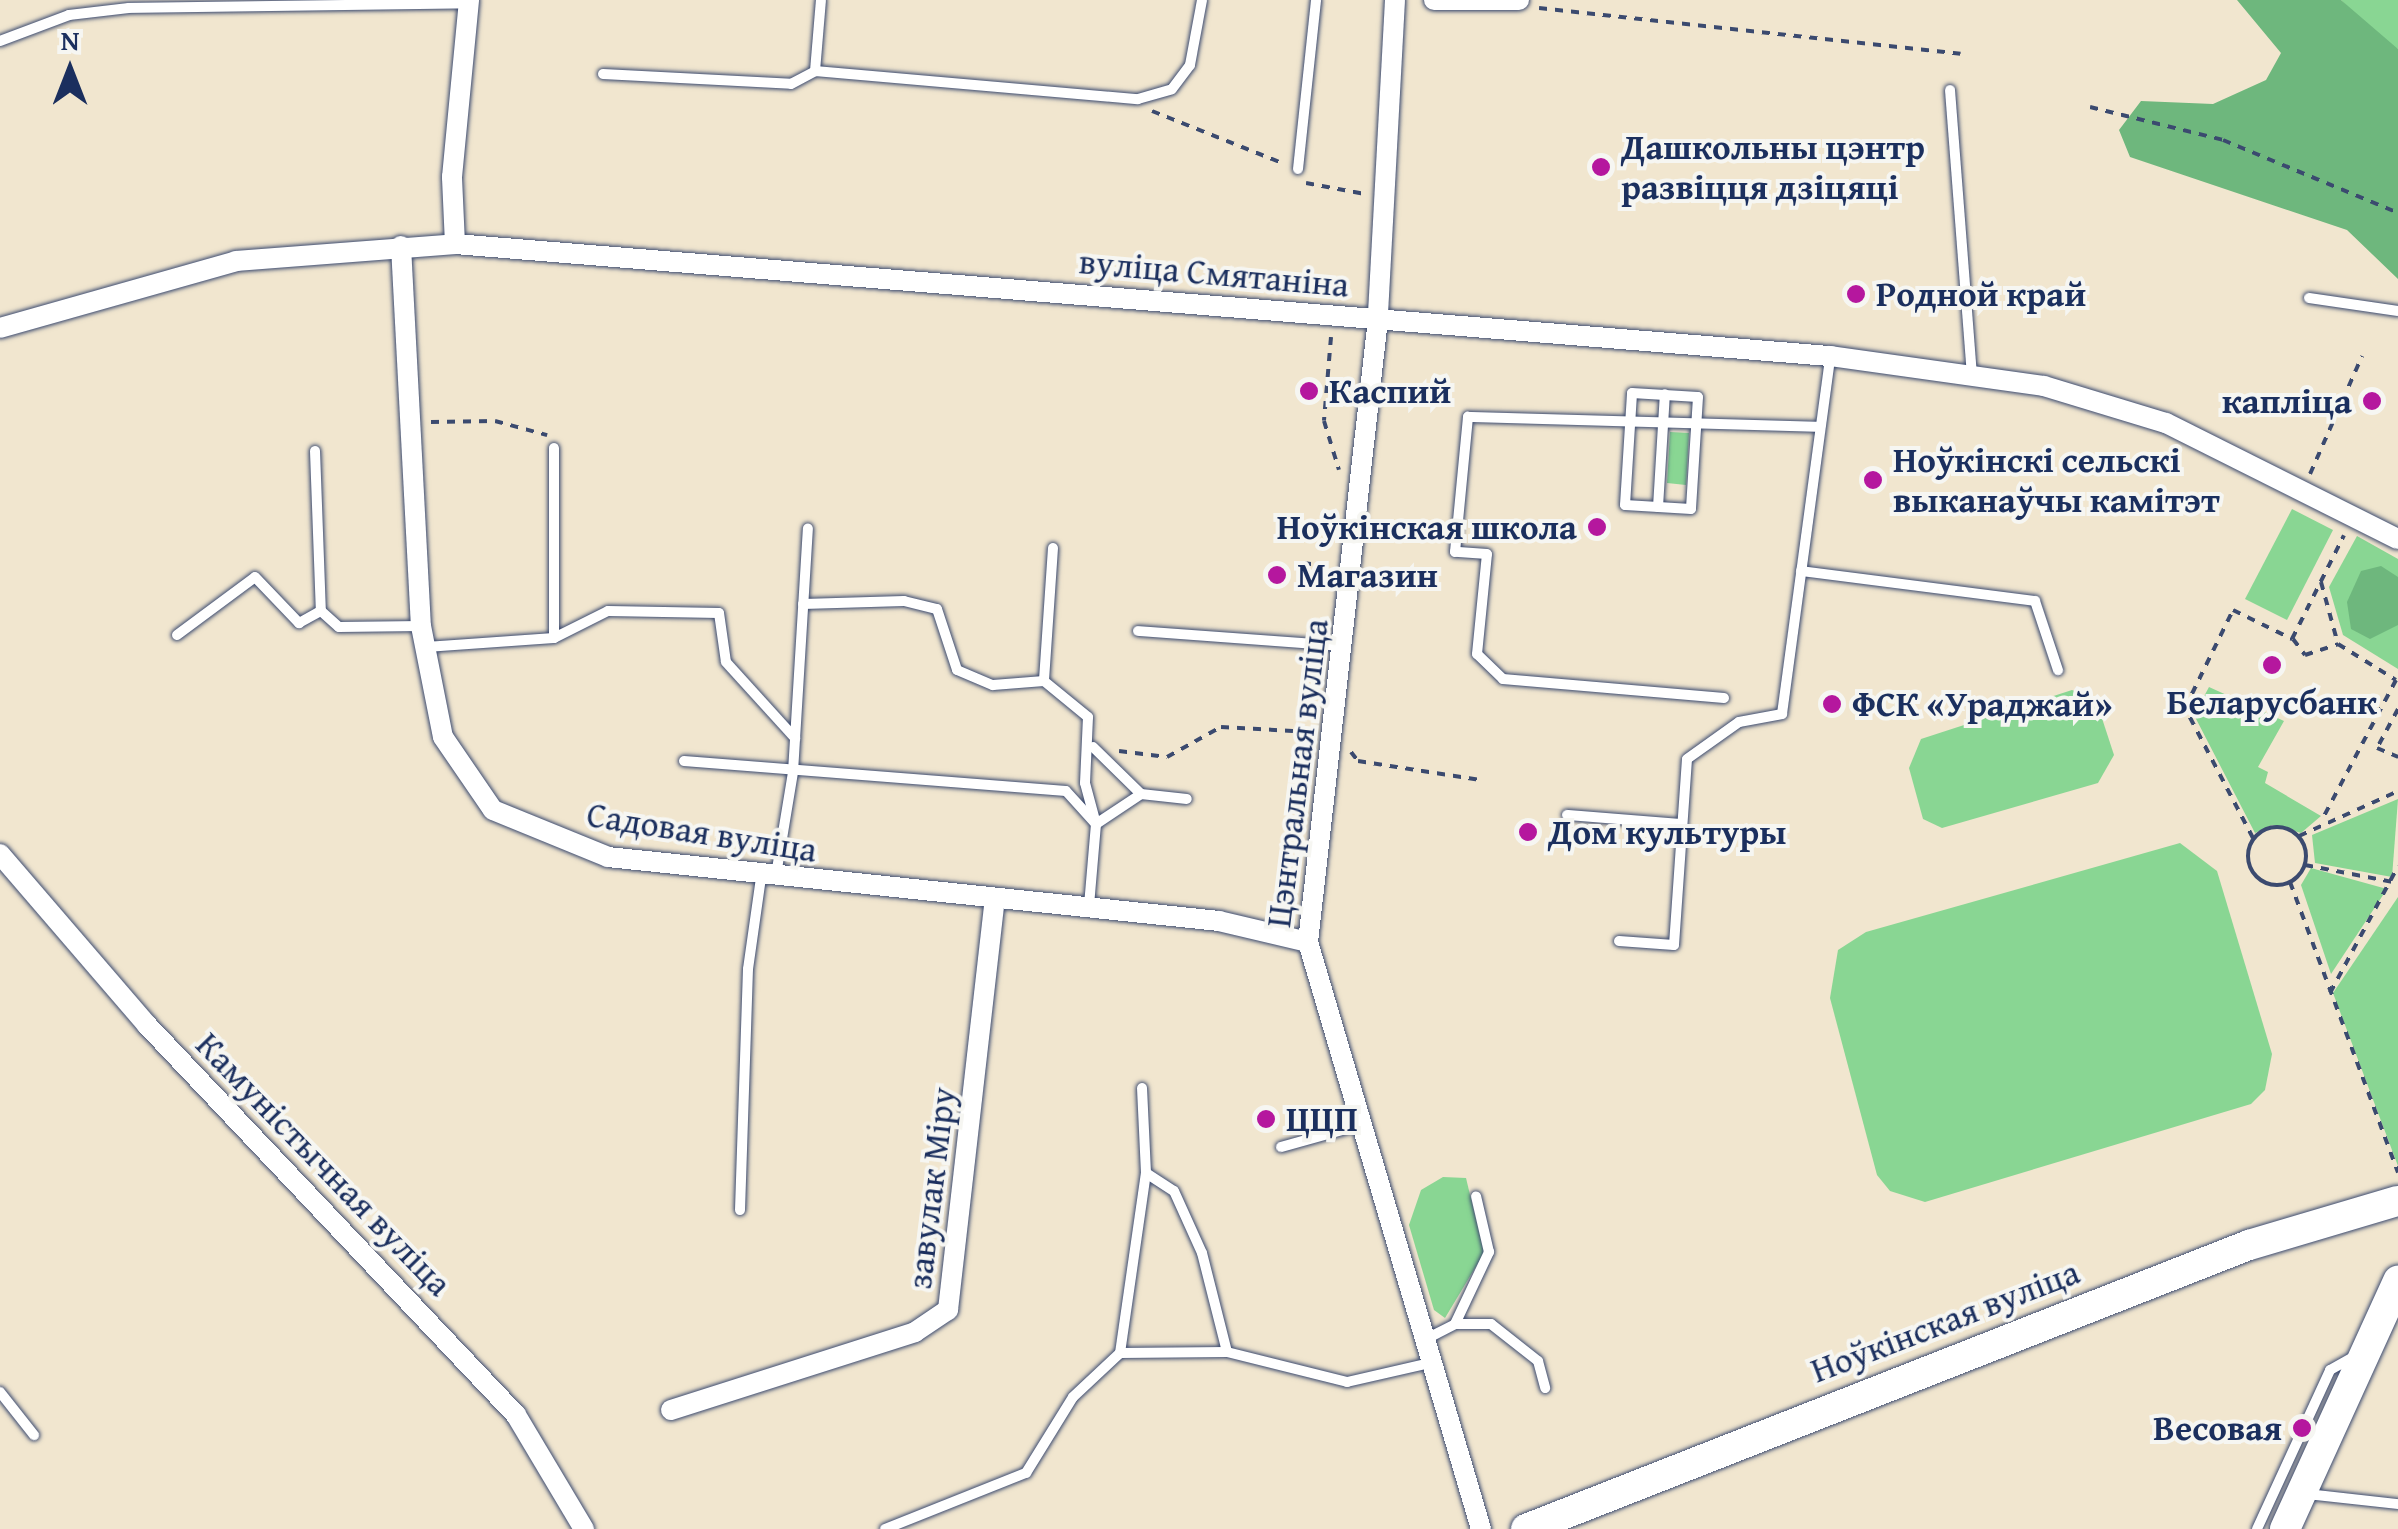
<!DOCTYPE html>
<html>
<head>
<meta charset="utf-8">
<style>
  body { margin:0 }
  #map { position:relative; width:2398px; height:1529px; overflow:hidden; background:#f1e6cf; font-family:"Gentium Book Plus",serif }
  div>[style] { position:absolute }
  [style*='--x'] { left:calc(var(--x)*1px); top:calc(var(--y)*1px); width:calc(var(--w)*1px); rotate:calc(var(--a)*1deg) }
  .green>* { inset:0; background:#89d693 }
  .forest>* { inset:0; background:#6eb77d }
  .path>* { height:4px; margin-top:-2px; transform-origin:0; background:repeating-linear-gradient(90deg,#3b4a6f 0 8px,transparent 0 16px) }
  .path>.ring { margin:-2px; padding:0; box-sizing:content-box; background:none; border:4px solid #3b4a6f; border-radius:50% }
  .roads { filter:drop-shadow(0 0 2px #3b4a6f) drop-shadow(0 0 2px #3b4a6f) }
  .lane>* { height:10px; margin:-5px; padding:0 5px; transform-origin:5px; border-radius:5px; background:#fff }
  .street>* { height:20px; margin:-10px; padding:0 10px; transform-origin:10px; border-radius:10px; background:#fff }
  .secondary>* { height:30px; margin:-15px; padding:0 15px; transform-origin:15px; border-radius:15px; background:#fff }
  .dots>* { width:28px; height:28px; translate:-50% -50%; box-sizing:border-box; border:5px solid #f6f6f2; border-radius:50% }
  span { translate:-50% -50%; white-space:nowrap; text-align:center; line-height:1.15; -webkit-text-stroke:8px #f6f6f2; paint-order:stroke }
  .poi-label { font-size:35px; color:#1b2f5e; font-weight:700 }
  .left { translate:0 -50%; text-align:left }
  .right { translate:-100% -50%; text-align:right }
  .street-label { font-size:35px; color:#1b2f5e }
  .north { position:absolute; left:20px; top:20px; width:100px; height:100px; -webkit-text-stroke:8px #f6f6f2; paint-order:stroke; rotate:0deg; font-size:28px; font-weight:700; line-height:40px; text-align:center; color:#1b2f5e }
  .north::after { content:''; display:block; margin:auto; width:35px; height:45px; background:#1b2f5e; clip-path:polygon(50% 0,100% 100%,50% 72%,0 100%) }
</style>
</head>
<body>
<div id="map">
  <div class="green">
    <i style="clip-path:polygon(2341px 0,2398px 0,2398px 49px,2382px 43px)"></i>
    <i style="clip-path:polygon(1670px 432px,1689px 433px,1686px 485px,1667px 483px)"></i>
    <i style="clip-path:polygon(2292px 509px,2333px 530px,2287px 620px,2245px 599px)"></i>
    <i style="clip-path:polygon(2357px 536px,2398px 559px,2398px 669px,2343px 635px,2329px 587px)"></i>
    <i style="clip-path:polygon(2209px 687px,2284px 721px,2258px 767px,2268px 772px,2265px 783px,2321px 816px,2301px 833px,2272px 825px,2255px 833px,2194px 715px)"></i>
    <i style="clip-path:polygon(2072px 690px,2096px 700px,2114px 755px,2098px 783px,1942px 828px,1923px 819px,1909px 768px,1921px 739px)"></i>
    <i style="clip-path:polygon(2398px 799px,2392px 877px,2315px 863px,2312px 835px)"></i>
    <i style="clip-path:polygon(2180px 843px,2217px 871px,2272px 1054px,2265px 1090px,2251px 1104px,1925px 1202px,1890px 1191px,1877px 1175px,1830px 998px,1838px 950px,1866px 932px)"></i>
    <i style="clip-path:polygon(2311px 868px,2387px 889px,2331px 974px,2301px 885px)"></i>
    <i style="clip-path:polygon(2398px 897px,2398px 1166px,2333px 993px)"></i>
    <i style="clip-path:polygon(1443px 1177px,1466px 1178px,1484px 1253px,1445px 1318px,1434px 1310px,1409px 1225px,1421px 1190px)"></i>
  </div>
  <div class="forest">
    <i style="clip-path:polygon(2237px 0,2341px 0,2398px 49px,2398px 279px,2347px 230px,2130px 157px,2119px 130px,2141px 101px,2213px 104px,2266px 80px,2281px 53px)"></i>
    <i style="clip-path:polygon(2381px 566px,2398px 577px,2398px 625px,2370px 639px,2351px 629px,2347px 602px,2361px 571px)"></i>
  </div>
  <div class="path">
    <i style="--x:1539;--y:8;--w:424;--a:6.2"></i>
    <i style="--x:2090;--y:107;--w:137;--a:13.9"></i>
    <i style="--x:2223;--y:140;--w:190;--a:22.6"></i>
    <i style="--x:1152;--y:111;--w:140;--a:21.8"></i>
    <i style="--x:1306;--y:183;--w:60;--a:10.6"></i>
    <i style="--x:1331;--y:337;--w:84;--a:94.8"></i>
    <i style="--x:1324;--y:421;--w:51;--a:73"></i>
    <i style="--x:431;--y:422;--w:64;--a:-0.9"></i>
    <i style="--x:495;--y:421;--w:54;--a:15.1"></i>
    <i style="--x:2310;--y:474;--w:129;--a:-66.2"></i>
    <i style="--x:1377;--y:529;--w:66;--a:3.5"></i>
    <i style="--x:1303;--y:563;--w:26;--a:7"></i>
    <i style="--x:2321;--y:582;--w:64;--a:74.7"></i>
    <i style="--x:2338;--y:644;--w:68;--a:31.8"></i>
    <i style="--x:2396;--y:680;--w:158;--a:117.9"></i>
    <i style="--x:2293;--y:639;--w:20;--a:53"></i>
    <i style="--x:2305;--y:655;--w:35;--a:-18"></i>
    <i style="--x:2398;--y:709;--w:44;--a:118.3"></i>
    <i style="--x:2377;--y:748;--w:23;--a:23"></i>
    <i style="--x:1119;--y:751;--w:48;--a:7.1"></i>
    <i style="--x:1167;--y:757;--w:62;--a:-29.1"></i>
    <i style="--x:1221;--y:727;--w:90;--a:3.2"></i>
    <i style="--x:1351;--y:752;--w:11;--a:52"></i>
    <i style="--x:1358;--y:761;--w:124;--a:8.8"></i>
    <i class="ring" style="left:2248px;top:827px;width:54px;height:54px"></i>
    <i style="--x:2299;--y:836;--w:109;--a:-24.4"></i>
    <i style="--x:2253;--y:838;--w:147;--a:-117.6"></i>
    <i style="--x:2185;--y:708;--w:109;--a:-63.9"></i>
    <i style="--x:2233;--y:610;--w:66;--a:26.2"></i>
    <i style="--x:2292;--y:639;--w:116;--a:-63.4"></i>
    <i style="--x:2305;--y:865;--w:95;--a:11"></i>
    <i style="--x:2290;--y:882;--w:310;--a:69.6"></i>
    <i style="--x:2330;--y:993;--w:144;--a:-61.8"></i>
  </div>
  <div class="roads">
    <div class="lane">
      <i style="--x:0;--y:41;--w:74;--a:-20.6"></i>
      <i style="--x:69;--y:15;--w:60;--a:-6.7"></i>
      <i style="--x:129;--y:8;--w:340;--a:-0.8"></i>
      <i style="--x:815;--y:71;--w:71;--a:-85.2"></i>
      <i style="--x:603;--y:74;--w:188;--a:3"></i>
      <i style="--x:791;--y:84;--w:27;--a:-28"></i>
      <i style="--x:815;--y:71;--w:324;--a:5"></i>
      <i style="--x:1138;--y:99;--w:35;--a:-16"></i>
      <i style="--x:1172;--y:89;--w:30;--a:-53"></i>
      <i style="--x:1190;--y:65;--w:66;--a:-79.5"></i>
      <i style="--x:1950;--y:90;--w:286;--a:85.6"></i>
      <i style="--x:1298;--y:169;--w:170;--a:-83.9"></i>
      <i style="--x:2309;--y:298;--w:90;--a:8.3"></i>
      <i style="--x:1632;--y:393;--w:66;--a:3.5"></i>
      <i style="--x:1698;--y:397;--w:112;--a:93.6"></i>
      <i style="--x:1691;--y:509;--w:66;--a:-176.5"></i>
      <i style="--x:1625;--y:505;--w:112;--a:-86.4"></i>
      <i style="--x:315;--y:451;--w:160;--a:87.9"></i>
      <i style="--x:321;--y:611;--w:24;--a:42"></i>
      <i style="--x:339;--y:627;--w:82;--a:-0.7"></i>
      <i style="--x:1658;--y:507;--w:113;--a:-86.5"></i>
      <i style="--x:1053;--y:548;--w:133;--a:93.9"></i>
      <i style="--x:1044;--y:681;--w:57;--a:39.3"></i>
      <i style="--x:1088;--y:717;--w:66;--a:92.6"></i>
      <i style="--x:1085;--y:783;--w:42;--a:75"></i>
      <i style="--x:1096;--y:824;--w:82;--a:94.9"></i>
      <i style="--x:1801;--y:571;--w:236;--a:7.3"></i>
      <i style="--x:2035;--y:601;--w:73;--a:71.6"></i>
      <i style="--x:803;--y:604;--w:101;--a:-1.7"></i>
      <i style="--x:904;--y:601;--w:34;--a:14"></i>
      <i style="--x:937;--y:609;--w:64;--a:71.8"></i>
      <i style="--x:957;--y:670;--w:39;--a:23"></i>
      <i style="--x:993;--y:685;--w:51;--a:-4.5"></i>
      <i style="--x:1138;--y:631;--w:207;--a:4.2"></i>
      <i style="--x:177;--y:635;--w:97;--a:-36.6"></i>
      <i style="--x:255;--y:577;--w:64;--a:46.3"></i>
      <i style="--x:299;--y:623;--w:25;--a:-29"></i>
      <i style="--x:554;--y:638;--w:60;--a:-26.6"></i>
      <i style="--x:608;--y:611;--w:111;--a:1"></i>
      <i style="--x:719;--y:613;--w:49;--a:81.9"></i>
      <i style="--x:726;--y:662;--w:103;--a:47.8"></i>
      <i style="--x:426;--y:647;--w:128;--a:-4"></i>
      <i style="--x:554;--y:638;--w:190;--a:-90"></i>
      <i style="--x:1724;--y:698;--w:222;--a:-175.1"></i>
      <i style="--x:1503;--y:679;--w:36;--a:-136"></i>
      <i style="--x:1477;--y:654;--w:100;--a:-84.3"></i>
      <i style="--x:1487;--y:554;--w:32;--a:-176"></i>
      <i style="--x:1455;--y:552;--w:136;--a:-84.5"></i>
      <i style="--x:1468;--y:417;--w:352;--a:1.6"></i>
      <i style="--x:1093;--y:747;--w:67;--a:44.4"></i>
      <i style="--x:684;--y:761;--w:383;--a:4.5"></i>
      <i style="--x:1066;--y:791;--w:45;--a:47.7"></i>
      <i style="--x:1567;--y:815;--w:115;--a:4.5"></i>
      <i style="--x:1096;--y:824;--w:54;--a:-33.7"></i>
      <i style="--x:1141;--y:794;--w:46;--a:6.2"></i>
      <i style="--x:776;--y:875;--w:104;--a:-80.6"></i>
      <i style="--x:793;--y:772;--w:244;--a:-86.5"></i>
      <i style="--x:1619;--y:941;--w:55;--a:4.2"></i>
      <i style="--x:1674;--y:945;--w:186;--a:-86"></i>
      <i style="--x:1687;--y:759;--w:64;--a:-35.4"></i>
      <i style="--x:1739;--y:722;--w:44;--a:-10.5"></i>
      <i style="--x:1782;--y:714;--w:360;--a:-82.3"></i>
      <i style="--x:1142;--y:1088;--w:85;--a:87.3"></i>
      <i style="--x:1146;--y:1173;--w:33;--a:33"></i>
      <i style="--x:1174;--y:1191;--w:68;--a:65.7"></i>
      <i style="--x:1202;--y:1253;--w:102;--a:75.8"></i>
      <i style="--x:1281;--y:1147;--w:82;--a:-15.6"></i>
      <i style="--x:740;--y:1210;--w:241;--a:-88.1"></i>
      <i style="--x:748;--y:969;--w:92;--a:-81.9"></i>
      <i style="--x:1455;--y:1324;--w:80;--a:-64.7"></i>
      <i style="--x:1489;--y:1252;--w:57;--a:-103.1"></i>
      <i style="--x:1428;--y:1338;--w:30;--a:-27"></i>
      <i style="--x:1455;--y:1324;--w:36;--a:0"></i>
      <i style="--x:1491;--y:1324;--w:60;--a:38.2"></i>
      <i style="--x:1538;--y:1361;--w:28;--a:75"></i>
      <i style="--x:1120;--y:1353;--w:107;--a:-0.5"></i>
      <i style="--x:1227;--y:1352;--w:124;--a:14"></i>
      <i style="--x:1347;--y:1382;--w:89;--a:-12.9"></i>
      <i style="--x:0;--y:1392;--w:55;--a:51.7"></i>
      <i style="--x:2307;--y:1494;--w:92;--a:6.3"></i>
      <i style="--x:885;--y:1529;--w:152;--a:-21.7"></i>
      <i style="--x:1026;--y:1473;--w:89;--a:-58.3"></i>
      <i style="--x:1073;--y:1397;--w:64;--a:-43.1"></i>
      <i style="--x:1120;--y:1353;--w:182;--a:-81.8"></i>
      <i style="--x:2257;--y:1529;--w:175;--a:-65.3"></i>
      <i style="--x:2330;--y:1370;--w:26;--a:-29"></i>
    </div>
    <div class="street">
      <i style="--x:1395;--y:0;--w:319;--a:93.1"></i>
      <i style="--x:1378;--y:319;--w:627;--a:96.41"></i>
      <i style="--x:1308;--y:942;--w:612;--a:73.58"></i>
      <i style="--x:1434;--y:0;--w:85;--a:0"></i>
      <i style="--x:455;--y:244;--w:67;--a:-92.6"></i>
      <i style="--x:452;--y:177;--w:178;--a:-84.5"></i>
      <i style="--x:401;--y:246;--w:381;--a:87"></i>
      <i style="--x:421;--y:626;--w:113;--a:78.8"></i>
      <i style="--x:443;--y:737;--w:88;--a:55.6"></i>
      <i style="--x:493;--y:810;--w:124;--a:22.2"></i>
      <i style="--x:608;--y:857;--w:614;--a:5.98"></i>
      <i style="--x:1219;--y:921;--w:91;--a:13.3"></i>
      <i style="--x:0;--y:328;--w:245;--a:-15.8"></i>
      <i style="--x:236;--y:261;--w:220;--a:-4.4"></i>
      <i style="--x:455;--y:244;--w:1380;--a:4.66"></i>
      <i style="--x:1830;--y:356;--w:216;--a:8"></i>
      <i style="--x:2044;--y:386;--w:127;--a:16.9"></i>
      <i style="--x:2166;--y:423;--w:259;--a:26.6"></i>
      <i style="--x:0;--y:854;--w:225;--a:49.3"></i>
      <i style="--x:147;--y:1025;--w:537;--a:46.58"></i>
      <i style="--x:516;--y:1415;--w:133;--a:59.2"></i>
      <i style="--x:671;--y:1410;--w:256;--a:-17.7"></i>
      <i style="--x:915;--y:1332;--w:40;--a:-34"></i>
      <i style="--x:948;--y:1310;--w:413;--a:-83.5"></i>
    </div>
    <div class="secondary">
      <i style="--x:1526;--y:1529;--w:777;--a:-21.45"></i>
      <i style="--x:2249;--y:1245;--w:155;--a:-16.5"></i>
      <i style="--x:2285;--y:1529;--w:273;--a:-65.5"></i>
    </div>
  </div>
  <div class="dots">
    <i style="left:1601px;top:167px;background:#b5179e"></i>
    <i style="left:1856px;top:294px;background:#b5179e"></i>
    <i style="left:1309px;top:391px;background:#b5179e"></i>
    <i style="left:2372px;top:401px;background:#b5179e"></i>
    <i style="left:1873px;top:480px;background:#b5179e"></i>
    <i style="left:1597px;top:527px;background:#b5179e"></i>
    <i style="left:1277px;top:575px;background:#b5179e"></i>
    <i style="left:2272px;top:665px;background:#b5179e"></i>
    <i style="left:1832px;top:704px;background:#b5179e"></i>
    <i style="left:1528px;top:832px;background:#b5179e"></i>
    <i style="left:1266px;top:1119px;background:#b5179e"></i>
    <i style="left:2302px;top:1428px;background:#b5179e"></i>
  </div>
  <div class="poi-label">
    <span class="left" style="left:1621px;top:167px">Дашкольны цэнтр<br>развіцця дзіцяці</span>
    <span class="left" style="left:1876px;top:294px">Родной край</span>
    <span class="left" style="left:1329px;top:391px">Каспий</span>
    <span class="right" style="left:2352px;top:401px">капліца</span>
    <span class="left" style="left:1893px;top:480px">Ноўкінскі сельскі<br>выканаўчы камітэт</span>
    <span class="right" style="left:1577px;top:527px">Ноўкінская школа</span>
    <span class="left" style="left:1297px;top:575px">Магазин</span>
    <span style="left:2272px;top:702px">Беларусбанк</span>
    <span class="left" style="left:1852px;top:704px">ФСК «Ураджай»</span>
    <span class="left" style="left:1548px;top:832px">Дом культуры</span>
    <span class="left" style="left:1286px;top:1119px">ЦЦП</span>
    <span class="right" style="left:2282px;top:1428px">Весовая</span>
  </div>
  <div class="street-label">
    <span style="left:1214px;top:273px;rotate:5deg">вуліца Смятаніна</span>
    <span style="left:1297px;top:773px;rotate:-83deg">Цэнтральная вуліца</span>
    <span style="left:702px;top:832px;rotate:9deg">Садовая вуліца</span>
    <span style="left:324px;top:1164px;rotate:46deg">Камуністычная вуліца</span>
    <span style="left:931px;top:1188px;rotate:-83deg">завулак Міру</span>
    <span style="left:1945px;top:1321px;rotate:-21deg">Ноўкінская вуліца</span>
  </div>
  <div class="north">N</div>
</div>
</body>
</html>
